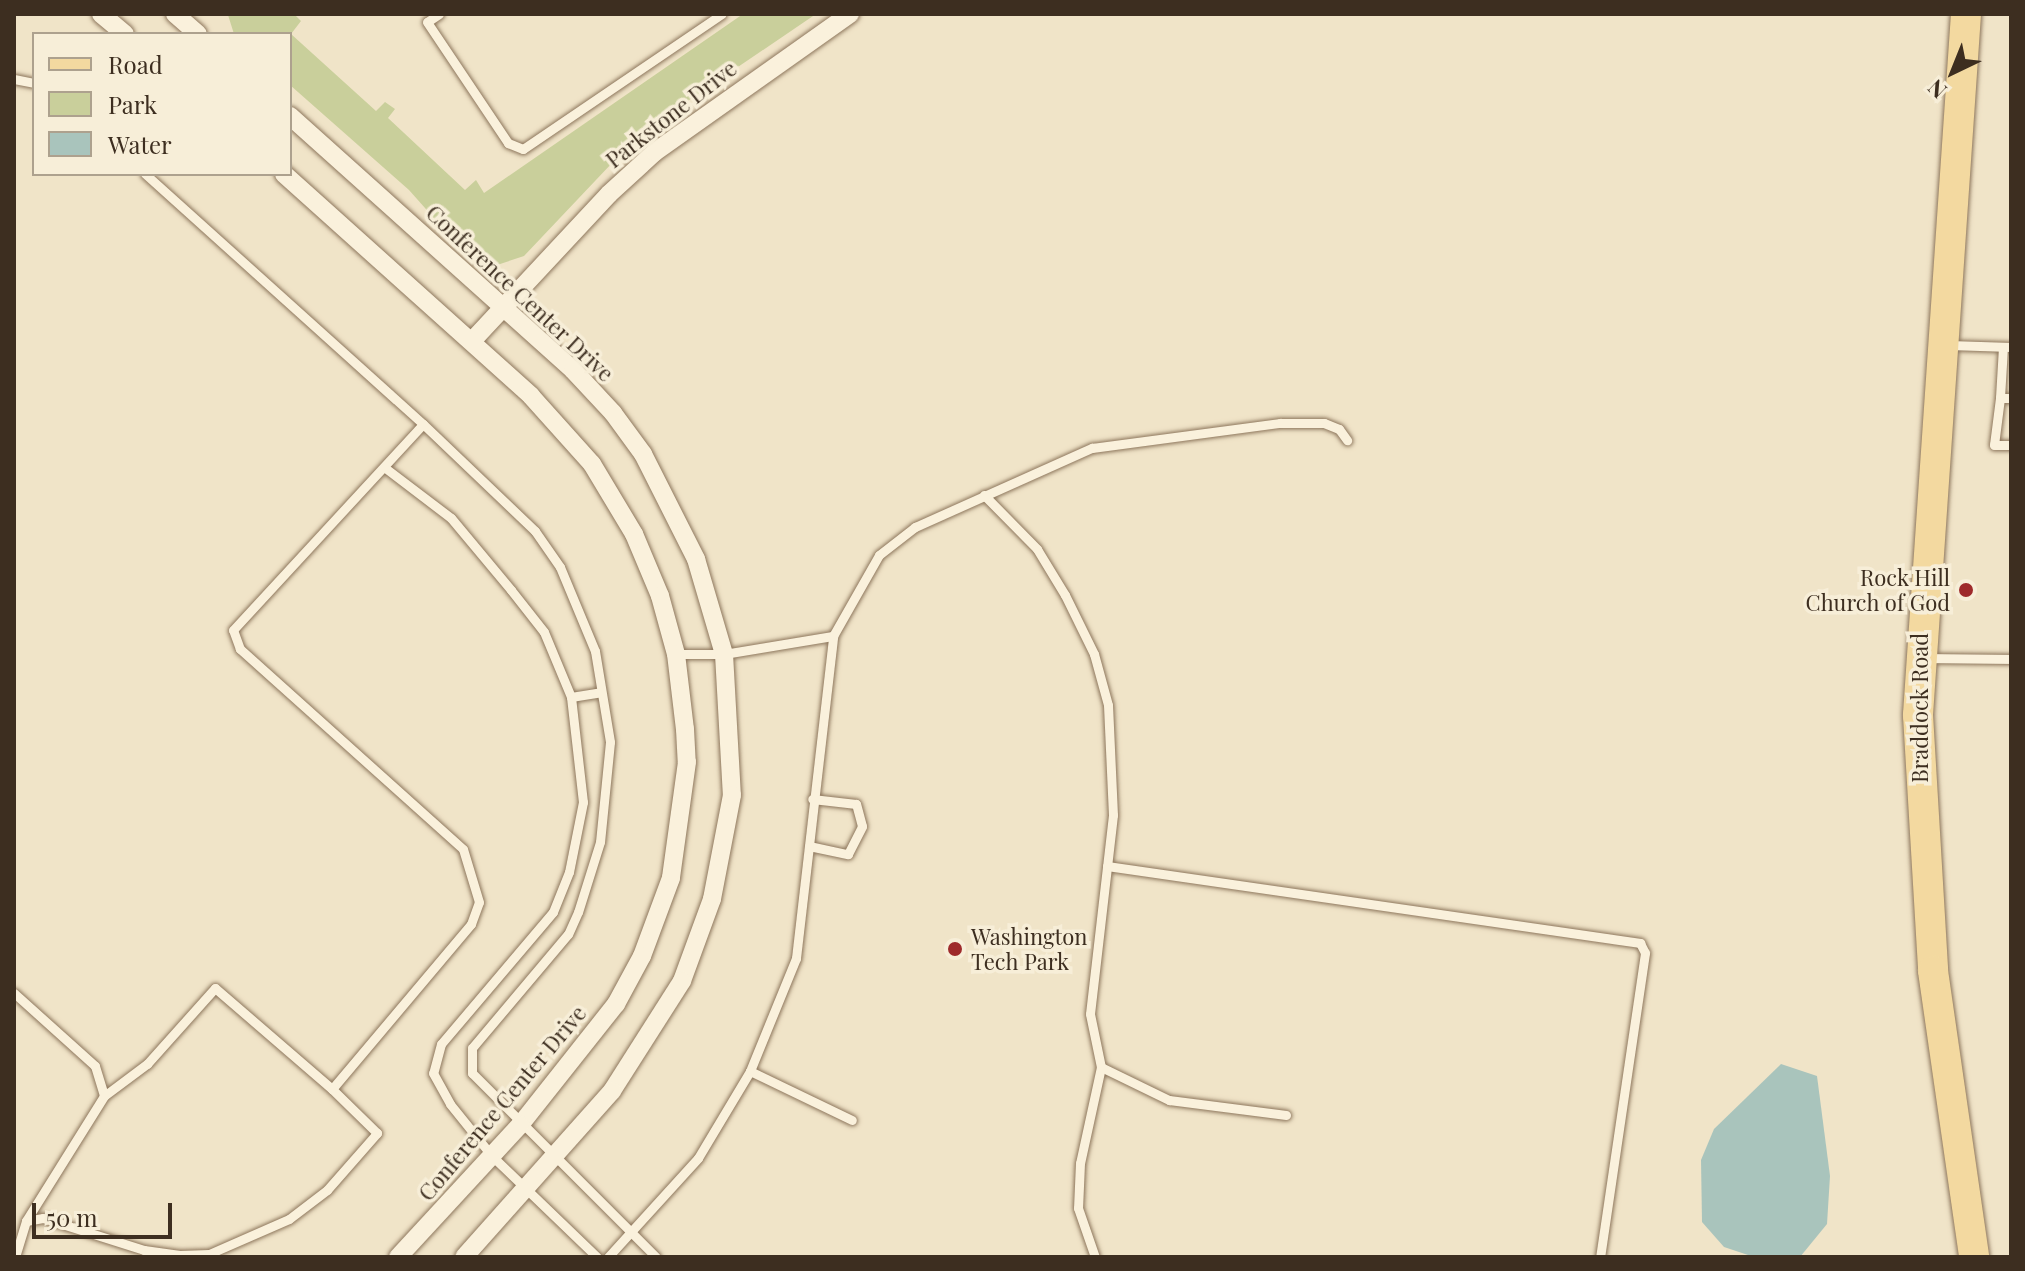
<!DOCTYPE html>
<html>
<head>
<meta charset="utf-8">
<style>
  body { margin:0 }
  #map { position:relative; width:2025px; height:1271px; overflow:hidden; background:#f0e4c8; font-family:"Playfair Display",serif }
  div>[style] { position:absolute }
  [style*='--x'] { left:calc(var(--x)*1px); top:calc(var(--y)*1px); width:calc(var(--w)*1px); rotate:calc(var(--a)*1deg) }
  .green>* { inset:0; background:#c9cf9b }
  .water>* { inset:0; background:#a9c4bc }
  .roads { filter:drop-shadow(0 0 2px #8d765c) drop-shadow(0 0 2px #8d765c) }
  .service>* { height:9px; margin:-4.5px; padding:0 4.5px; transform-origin:4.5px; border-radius:4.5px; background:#faf1dc }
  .minor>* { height:18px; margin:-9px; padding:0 9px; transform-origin:9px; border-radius:9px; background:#faf1dc }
  .primary>* { height:30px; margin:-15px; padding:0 15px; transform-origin:15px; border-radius:15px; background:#f3d9a0 }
  .dots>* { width:22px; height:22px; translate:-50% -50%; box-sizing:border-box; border:4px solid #f7eed8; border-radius:50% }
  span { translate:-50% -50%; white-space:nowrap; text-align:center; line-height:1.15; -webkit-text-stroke:7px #f7eed8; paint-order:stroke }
  .street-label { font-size:22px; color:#3d2e20 }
  .poi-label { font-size:22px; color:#3d2e20 }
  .right { translate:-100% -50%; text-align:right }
  .left { translate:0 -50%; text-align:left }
  .frame { position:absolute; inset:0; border:16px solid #3d2e20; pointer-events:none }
  .legend { position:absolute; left:32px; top:32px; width:260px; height:144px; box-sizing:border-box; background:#f7eed8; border:2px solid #ada18e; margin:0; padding:10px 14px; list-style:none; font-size:24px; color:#3d2e20 }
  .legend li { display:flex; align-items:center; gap:16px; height:40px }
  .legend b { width:40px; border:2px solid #ada18e }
  .north { position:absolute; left:1913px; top:32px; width:80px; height:80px; -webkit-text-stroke:6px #f7eed8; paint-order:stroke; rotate:223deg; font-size:22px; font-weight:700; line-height:32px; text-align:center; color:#3d2e20 }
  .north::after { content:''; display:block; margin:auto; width:28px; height:36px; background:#3d2e20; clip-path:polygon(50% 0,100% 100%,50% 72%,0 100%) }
  .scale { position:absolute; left:32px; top:1203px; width:140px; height:36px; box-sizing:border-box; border:4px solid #3d2e20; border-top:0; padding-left:10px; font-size:24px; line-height:28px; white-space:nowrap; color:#3d2e20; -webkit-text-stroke:6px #f7eed8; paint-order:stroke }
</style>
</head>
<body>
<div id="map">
  <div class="green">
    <i style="clip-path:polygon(294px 14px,301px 21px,291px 34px,376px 111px,385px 102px,395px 109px,388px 118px,465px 190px,476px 180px,484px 193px,743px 14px,816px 14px,673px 111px,613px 162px,524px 256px,491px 267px,473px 262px,409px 190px,290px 85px,290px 34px,234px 34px,228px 15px)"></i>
  </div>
  <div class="water">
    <i style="clip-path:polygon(1781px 1064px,1817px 1076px,1830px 1176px,1827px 1224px,1800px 1257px,1754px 1257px,1724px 1247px,1702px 1222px,1701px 1160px,1714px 1129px)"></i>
  </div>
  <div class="roads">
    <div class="service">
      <i style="--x:439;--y:14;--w:14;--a:146"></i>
      <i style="--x:427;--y:22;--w:146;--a:56.2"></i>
      <i style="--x:508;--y:143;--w:16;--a:22"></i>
      <i style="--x:523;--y:149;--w:240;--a:-34.2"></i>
      <i style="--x:14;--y:79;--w:20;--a:11"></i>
      <i style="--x:1949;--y:345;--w:62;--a:1.8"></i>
      <i style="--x:2003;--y:347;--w:51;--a:93.4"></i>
      <i style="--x:2000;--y:398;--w:11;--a:0"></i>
      <i style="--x:2000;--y:398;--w:47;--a:97.3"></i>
      <i style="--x:1994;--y:445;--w:17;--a:0"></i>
      <i style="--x:423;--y:424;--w:155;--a:43.7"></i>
      <i style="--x:535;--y:531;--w:44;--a:55.2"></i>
      <i style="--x:560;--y:567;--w:91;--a:67.4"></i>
      <i style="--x:595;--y:651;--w:92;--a:80.6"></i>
      <i style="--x:610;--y:742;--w:100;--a:95.7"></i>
      <i style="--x:600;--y:842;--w:73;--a:107.4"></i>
      <i style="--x:578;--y:912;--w:24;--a:114"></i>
      <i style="--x:568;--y:934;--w:149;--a:130.1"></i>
      <i style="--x:472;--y:1048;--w:25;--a:90"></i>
      <i style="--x:472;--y:1073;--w:260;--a:45"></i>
      <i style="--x:384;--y:467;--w:84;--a:37.3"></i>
      <i style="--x:451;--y:518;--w:94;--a:50.2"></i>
      <i style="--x:511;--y:590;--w:53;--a:51.8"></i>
      <i style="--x:544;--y:632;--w:70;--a:67.4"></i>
      <i style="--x:571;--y:697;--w:106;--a:83.5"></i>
      <i style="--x:583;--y:802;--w:71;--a:101.3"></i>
      <i style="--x:569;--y:872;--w:43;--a:111.8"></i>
      <i style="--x:553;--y:912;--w:173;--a:130.3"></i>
      <i style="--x:441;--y:1044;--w:30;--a:105"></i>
      <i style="--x:433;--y:1073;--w:35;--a:61"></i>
      <i style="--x:450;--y:1104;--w:67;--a:51.1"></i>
      <i style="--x:492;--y:1156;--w:146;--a:43.9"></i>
      <i style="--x:984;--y:495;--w:76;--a:45.5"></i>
      <i style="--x:1037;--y:549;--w:54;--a:58.7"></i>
      <i style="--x:1065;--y:595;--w:66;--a:63.8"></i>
      <i style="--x:1094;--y:654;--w:53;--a:74.6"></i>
      <i style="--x:1108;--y:705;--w:110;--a:87.4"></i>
      <i style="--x:1113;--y:815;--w:200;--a:96.6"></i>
      <i style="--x:1090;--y:1014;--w:54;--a:78.3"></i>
      <i style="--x:1101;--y:1067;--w:98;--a:102.3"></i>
      <i style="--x:1080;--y:1163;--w:45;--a:92.5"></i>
      <i style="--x:1078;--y:1208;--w:52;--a:70.9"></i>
      <i style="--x:676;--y:654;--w:48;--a:0"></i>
      <i style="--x:724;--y:654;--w:110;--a:-9.4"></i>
      <i style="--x:1926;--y:658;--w:85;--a:0.7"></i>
      <i style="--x:571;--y:697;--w:30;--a:-9"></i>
      <i style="--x:809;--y:846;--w:40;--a:12"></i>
      <i style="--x:848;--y:854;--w:31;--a:-63"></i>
      <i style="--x:862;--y:826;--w:23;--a:-105"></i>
      <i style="--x:856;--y:804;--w:44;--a:-173.5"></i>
      <i style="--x:1107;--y:866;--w:539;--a:8.22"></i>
      <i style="--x:1640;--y:943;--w:11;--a:63"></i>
      <i style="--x:1645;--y:953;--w:307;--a:98.4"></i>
      <i style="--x:14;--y:993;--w:109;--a:42"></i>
      <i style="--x:95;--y:1066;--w:31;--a:73"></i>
      <i style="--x:104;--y:1096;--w:147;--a:122"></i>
      <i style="--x:1101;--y:1067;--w:76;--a:25.9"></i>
      <i style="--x:1169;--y:1100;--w:118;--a:7.3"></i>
      <i style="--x:750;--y:1071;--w:122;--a:-67.8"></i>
      <i style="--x:796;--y:958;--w:324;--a:-83.4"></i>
      <i style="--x:833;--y:636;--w:93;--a:-60.4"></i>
      <i style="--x:879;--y:555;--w:46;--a:-37.9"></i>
      <i style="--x:915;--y:527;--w:194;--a:-24.1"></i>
      <i style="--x:1092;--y:448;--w:190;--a:-7.6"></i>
      <i style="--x:1280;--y:423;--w:44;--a:0"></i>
      <i style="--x:1324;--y:423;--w:16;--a:22"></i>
      <i style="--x:1339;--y:429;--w:14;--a:54"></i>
      <i style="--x:104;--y:1096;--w:54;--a:-36.7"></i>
      <i style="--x:147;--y:1064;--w:102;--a:-48.2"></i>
      <i style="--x:215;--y:988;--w:155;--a:40.8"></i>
      <i style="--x:15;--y:1257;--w:38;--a:-73"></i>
      <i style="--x:26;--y:1221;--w:17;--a:-10"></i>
      <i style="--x:43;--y:1218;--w:106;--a:17.6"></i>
      <i style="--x:144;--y:1250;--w:36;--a:8"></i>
      <i style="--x:180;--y:1255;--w:29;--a:-2"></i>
      <i style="--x:209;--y:1254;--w:87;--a:-23.6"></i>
      <i style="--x:289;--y:1219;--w:48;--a:-37.3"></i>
      <i style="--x:327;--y:1190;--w:76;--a:-48.7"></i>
      <i style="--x:377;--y:1133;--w:63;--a:-135.6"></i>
      <i style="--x:332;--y:1089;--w:216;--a:-49.9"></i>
      <i style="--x:471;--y:924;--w:23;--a:-70"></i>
      <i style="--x:479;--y:902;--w:55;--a:-106.8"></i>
      <i style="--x:463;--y:849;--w:300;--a:-138.1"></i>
      <i style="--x:240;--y:649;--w:20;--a:-110"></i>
      <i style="--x:233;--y:630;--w:280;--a:-47.3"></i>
      <i style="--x:423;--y:424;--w:374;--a:-138"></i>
      <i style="--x:608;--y:1257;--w:134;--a:-47.7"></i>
      <i style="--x:698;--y:1158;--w:101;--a:-59.1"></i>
      <i style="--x:750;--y:1071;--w:113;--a:25.7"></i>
    </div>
    <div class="minor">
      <i style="--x:101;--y:14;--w:31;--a:40"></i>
      <i style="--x:175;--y:14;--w:30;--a:41"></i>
      <i style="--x:290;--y:116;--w:380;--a:41.9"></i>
      <i style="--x:573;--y:370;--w:59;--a:47.1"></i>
      <i style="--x:613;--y:413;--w:51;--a:53.8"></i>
      <i style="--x:643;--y:454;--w:118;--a:63.2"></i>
      <i style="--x:696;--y:559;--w:99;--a:73.6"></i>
      <i style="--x:724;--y:654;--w:141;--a:86.8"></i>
      <i style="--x:732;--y:795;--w:106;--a:100.9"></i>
      <i style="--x:712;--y:899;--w:87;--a:110.1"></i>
      <i style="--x:682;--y:981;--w:130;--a:122.5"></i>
      <i style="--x:612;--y:1091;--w:222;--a:131.7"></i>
      <i style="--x:284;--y:174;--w:332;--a:41.9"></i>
      <i style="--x:531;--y:396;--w:91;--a:48.1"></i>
      <i style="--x:592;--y:464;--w:82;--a:59"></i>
      <i style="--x:634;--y:534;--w:67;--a:67.2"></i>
      <i style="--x:660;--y:596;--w:60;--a:74.6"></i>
      <i style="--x:676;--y:654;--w:76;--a:83.2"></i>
      <i style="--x:685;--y:729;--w:33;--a:87"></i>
      <i style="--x:687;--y:762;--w:117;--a:97.9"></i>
      <i style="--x:671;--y:878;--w:83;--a:110.4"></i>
      <i style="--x:642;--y:956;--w:55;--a:118.4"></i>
      <i style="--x:616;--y:1004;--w:154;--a:128.4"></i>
      <i style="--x:520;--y:1125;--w:180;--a:132.7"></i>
      <i style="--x:472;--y:341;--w:201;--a:-47"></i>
      <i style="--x:609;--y:194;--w:62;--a:-42.4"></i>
      <i style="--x:655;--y:152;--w:239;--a:-35.3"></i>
    </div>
    <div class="primary">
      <i style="--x:1966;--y:14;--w:703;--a:93.92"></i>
      <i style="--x:1918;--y:715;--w:256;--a:86.6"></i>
      <i style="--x:1933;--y:971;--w:289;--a:81.8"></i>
    </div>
  </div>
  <div class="dots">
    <i style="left:1966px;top:590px;background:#9e2a2b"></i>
    <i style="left:955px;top:949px;background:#9e2a2b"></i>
  </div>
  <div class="street-label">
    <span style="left:671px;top:114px;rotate:-38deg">Parkstone Drive</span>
    <span style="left:520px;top:293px;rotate:43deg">Conference Center Drive</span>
    <span style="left:1920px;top:708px;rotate:-90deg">Braddock Road</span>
    <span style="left:502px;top:1103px;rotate:-50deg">Conference Center Drive</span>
  </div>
  <div class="poi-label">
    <span class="right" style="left:1950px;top:590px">Rock Hill<br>Church of God</span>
    <span class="left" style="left:971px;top:949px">Washington<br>Tech Park</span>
  </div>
  <div class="frame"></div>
  <ul class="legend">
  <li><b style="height:10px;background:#f3d9a0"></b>Road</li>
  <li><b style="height:22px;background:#c9cf9b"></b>Park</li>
  <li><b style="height:22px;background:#a9c4bc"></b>Water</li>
  </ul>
  <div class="north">N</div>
  <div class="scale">50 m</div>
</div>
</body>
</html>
